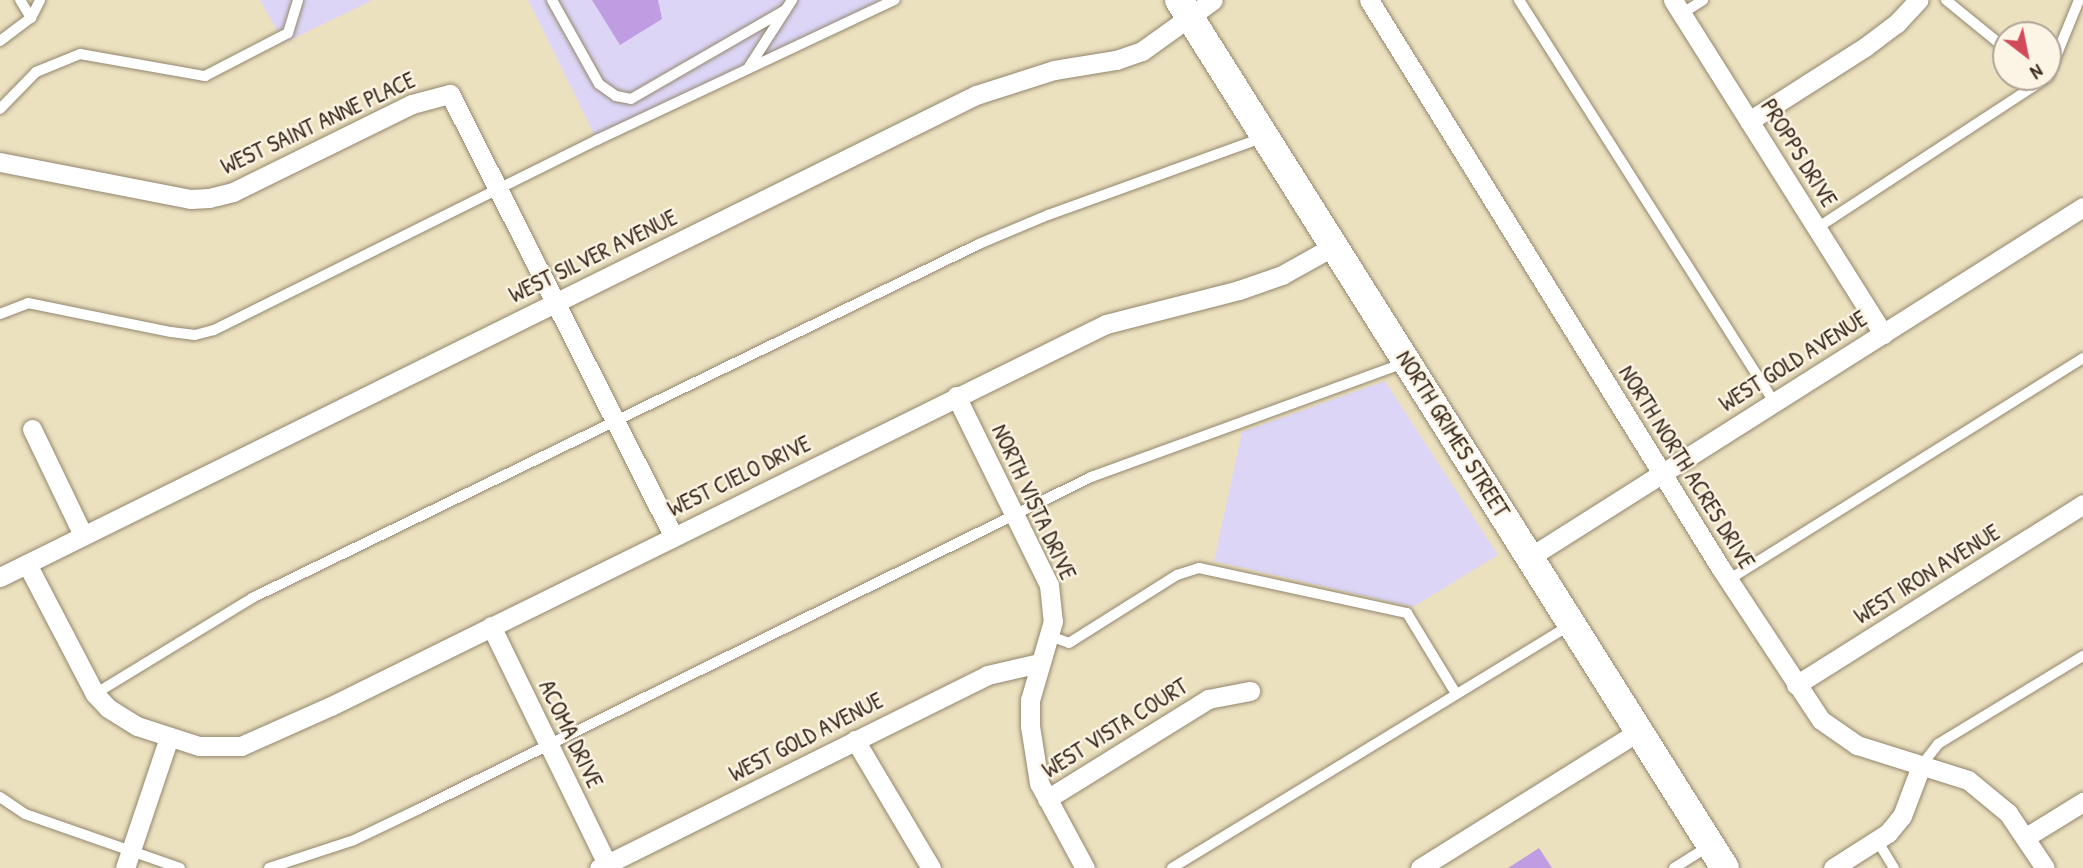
<!DOCTYPE html>
<html>
<head>
<meta charset="utf-8">
<style>
  body { margin:0 }
  #map { position:relative; width:2083px; height:868px; overflow:hidden; background:#ebe1bf; font-family:"Patrick Hand",sans-serif }
  div>[style] { position:absolute }
  [style*='--x'] { left:calc(var(--x)*1px); top:calc(var(--y)*1px); width:calc(var(--w)*1px); rotate:calc(var(--a)*1deg) }
  .built>* { inset:0; background:#dcd5f6 }
  .building>* { inset:0; background:#c09ce3 }
  .roads { filter:drop-shadow(0 0 2px #93866e) drop-shadow(0 0 2px #93866e) }
  .lane>* { height:10px; margin:-5px; padding:0 5px; transform-origin:5px; border-radius:5px; background:#fff }
  .street>* { height:19px; margin:-9.5px; padding:0 9.5px; transform-origin:9.5px; border-radius:9.5px; background:#fff }
  .secondary>* { height:28px; margin:-14px; padding:0 14px; transform-origin:14px; border-radius:14px; background:#fff }
  span { translate:-50% -50%; white-space:nowrap; text-align:center; line-height:1.15; -webkit-text-stroke:5px #fcf5e5; paint-order:stroke }
  .street-label { font-size:23px; color:#3b2a1e }
  .north { position:absolute; left:1992px; top:21px; width:70px; height:70px; box-sizing:border-box; background:#fcf5e5; border:2px solid #afa495; border-radius:50%; rotate:148deg; font-size:19px; font-weight:700; line-height:28px; text-align:center; color:#3b2a1e }
  .north::after { content:''; display:block; margin:auto; width:24px; height:32px; background:#d1495b; clip-path:polygon(50% 0,100% 100%,50% 72%,0 100%) }
</style>
</head>
<body>
<div id="map">
  <div class="built">
    <i style="clip-path:polygon(260px 0,373px 0,284px 43px)"></i>
    <i style="clip-path:polygon(528px 0,897px 0,597px 140px)"></i>
    <i style="clip-path:polygon(1385px 381px,1498px 555px,1413px 607px,1214px 561px,1242px 432px)"></i>
  </div>
  <div class="building">
    <i style="clip-path:polygon(592px 0,658px 0,662px 19px,620px 45px)"></i>
    <i style="clip-path:polygon(1539px 848px,1552px 868px,1508px 868px)"></i>
  </div>
  <div class="roads">
    <div class="lane">
      <i style="--x:552;--y:0;--w:96;--a:60.8"></i>
      <i style="--x:599;--y:84;--w:21;--a:35"></i>
      <i style="--x:616;--y:96;--w:15;--a:11"></i>
      <i style="--x:631;--y:99;--w:178;--a:-30"></i>
      <i style="--x:1519;--y:0;--w:476;--a:57.6"></i>
      <i style="--x:1946;--y:0;--w:77;--a:39.2"></i>
      <i style="--x:1681;--y:14;--w:26;--a:-32"></i>
      <i style="--x:31;--y:18;--w:20;--a:-63"></i>
      <i style="--x:0;--y:41;--w:39;--a:-37"></i>
      <i style="--x:31;--y:18;--w:21;--a:-121"></i>
      <i style="--x:749;--y:67;--w:80;--a:-57.3"></i>
      <i style="--x:2048;--y:76;--w:82;--a:-67.8"></i>
      <i style="--x:0;--y:109;--w:52;--a:-45.8"></i>
      <i style="--x:36;--y:72;--w:48;--a:-22.2"></i>
      <i style="--x:80;--y:54;--w:127;--a:10"></i>
      <i style="--x:205;--y:76;--w:93;--a:-27.4"></i>
      <i style="--x:288;--y:33;--w:34;--a:-73"></i>
      <i style="--x:1817;--y:228;--w:276;--a:-33.2"></i>
      <i style="--x:0;--y:314;--w:30;--a:-21"></i>
      <i style="--x:28;--y:303;--w:146;--a:11.5"></i>
      <i style="--x:171;--y:332;--w:24;--a:7"></i>
      <i style="--x:195;--y:335;--w:20;--a:-15"></i>
      <i style="--x:214;--y:330;--w:428;--a:-26.4"></i>
      <i style="--x:597;--y:140;--w:329;--a:-25.2"></i>
      <i style="--x:1728;--y:580;--w:419;--a:-32"></i>
      <i style="--x:1050;--y:636;--w:20;--a:20"></i>
      <i style="--x:1069;--y:643;--w:128;--a:-32.2"></i>
      <i style="--x:1177;--y:575;--w:23;--a:-18"></i>
      <i style="--x:1199;--y:568;--w:213;--a:12.2"></i>
      <i style="--x:1407;--y:613;--w:92;--a:58.7"></i>
      <i style="--x:95;--y:694;--w:184;--a:-31.4"></i>
      <i style="--x:252;--y:598;--w:809;--a:-25.96"></i>
      <i style="--x:979;--y:244;--w:75;--a:-22.8"></i>
      <i style="--x:1048;--y:215;--w:227;--a:-19.8"></i>
      <i style="--x:1921;--y:766;--w:28;--a:-52"></i>
      <i style="--x:1938;--y:744;--w:170;--a:-31.3"></i>
      <i style="--x:0;--y:797;--w:30;--a:34"></i>
      <i style="--x:25;--y:814;--w:164;--a:19.2"></i>
      <i style="--x:1877;--y:840;--w:33;--a:59"></i>
      <i style="--x:269;--y:868;--w:89;--a:-18.2"></i>
      <i style="--x:354;--y:840;--w:72;--a:-25.5"></i>
      <i style="--x:419;--y:809;--w:750;--a:-26.29"></i>
      <i style="--x:1091;--y:477;--w:333;--a:-20"></i>
      <i style="--x:1172;--y:868;--w:464;--a:-31.4"></i>
      <i style="--x:1674;--y:868;--w:39;--a:-32"></i>
    </div>
    <div class="street">
      <i style="--x:1369;--y:0;--w:667;--a:58.24"></i>
      <i style="--x:1720;--y:567;--w:183;--a:56.6"></i>
      <i style="--x:1821;--y:720;--w:44;--a:34.8"></i>
      <i style="--x:1857;--y:745;--w:116;--a:17.5"></i>
      <i style="--x:1968;--y:780;--w:52;--a:39.5"></i>
      <i style="--x:2008;--y:813;--w:66;--a:56.1"></i>
      <i style="--x:1673;--y:0;--w:395;--a:57.8"></i>
      <i style="--x:1749;--y:121;--w:138;--a:-32.5"></i>
      <i style="--x:1865;--y:47;--w:39;--a:-37"></i>
      <i style="--x:1896;--y:24;--w:33;--a:-47"></i>
      <i style="--x:0;--y:162;--w:194;--a:11"></i>
      <i style="--x:190;--y:199;--w:19;--a:-3"></i>
      <i style="--x:209;--y:198;--w:25;--a:-14"></i>
      <i style="--x:233;--y:192;--w:199;--a:-26.2"></i>
      <i style="--x:412;--y:104;--w:39;--a:-15"></i>
      <i style="--x:450;--y:94;--w:495;--a:63.2"></i>
      <i style="--x:956;--y:396;--w:211;--a:63.8"></i>
      <i style="--x:1049;--y:585;--w:36;--a:84"></i>
      <i style="--x:1053;--y:621;--w:82;--a:106.2"></i>
      <i style="--x:1030;--y:700;--w:26;--a:90"></i>
      <i style="--x:1030;--y:726;--w:58;--a:81"></i>
      <i style="--x:1039;--y:783;--w:97;--a:61.6"></i>
      <i style="--x:32;--y:429;--w:118;--a:64.3"></i>
      <i style="--x:1530;--y:557;--w:654;--a:-32.33"></i>
      <i style="--x:27;--y:564;--w:147;--a:62.4"></i>
      <i style="--x:95;--y:694;--w:19;--a:47"></i>
      <i style="--x:108;--y:708;--w:34;--a:32"></i>
      <i style="--x:137;--y:726;--w:65;--a:17.9"></i>
      <i style="--x:199;--y:746;--w:42;--a:0"></i>
      <i style="--x:241;--y:746;--w:98;--a:-24"></i>
      <i style="--x:331;--y:706;--w:864;--a:-26.24"></i>
      <i style="--x:1106;--y:324;--w:137;--a:-14.3"></i>
      <i style="--x:1239;--y:290;--w:46;--a:-19.2"></i>
      <i style="--x:1282;--y:275;--w:60;--a:-29.1"></i>
      <i style="--x:0;--y:577;--w:1089;--a:-26.28"></i>
      <i style="--x:976;--y:95;--w:82;--a:-17.8"></i>
      <i style="--x:1054;--y:70;--w:63;--a:-9.2"></i>
      <i style="--x:1116;--y:60;--w:28;--a:-19"></i>
      <i style="--x:1142;--y:51;--w:87;--a:-35.7"></i>
      <i style="--x:491;--y:626;--w:269;--a:64"></i>
      <i style="--x:1796;--y:685;--w:339;--a:-32.2"></i>
      <i style="--x:855;--y:740;--w:149;--a:59.3"></i>
      <i style="--x:1047;--y:799;--w:190;--a:-31.8"></i>
      <i style="--x:1208;--y:699;--w:43;--a:-10.8"></i>
      <i style="--x:2026;--y:837;--w:67;--a:-31.6"></i>
      <i style="--x:125;--y:868;--w:138;--a:-71.4"></i>
      <i style="--x:599;--y:868;--w:433;--a:-26.4"></i>
      <i style="--x:987;--y:675;--w:53;--a:-13"></i>
      <i style="--x:1420;--y:868;--w:258;--a:-32"></i>
      <i style="--x:1833;--y:868;--w:65;--a:-32.5"></i>
      <i style="--x:1888;--y:833;--w:22;--a:-51"></i>
      <i style="--x:1902;--y:816;--w:53;--a:-69.2"></i>
    </div>
    <div class="secondary">
      <i style="--x:1179;--y:0;--w:1025;--a:57.83"></i>
    </div>
  </div>
  <div class="street-label">
    <span style="left:318px;top:123px;rotate:-25deg">WEST SAINT ANNE PLACE</span>
    <span style="left:1799px;top:153px;rotate:58deg">PROPPS DRIVE</span>
    <span style="left:593px;top:256px;rotate:-26deg">WEST SILVER AVENUE</span>
    <span style="left:1793px;top:361px;rotate:-32deg">WEST GOLD AVENUE</span>
    <span style="left:1453px;top:434px;rotate:58deg">NORTH GRIMES STREET</span>
    <span style="left:1687px;top:467px;rotate:58deg">NORTH NORTH ACRES DRIVE</span>
    <span style="left:739px;top:476px;rotate:-26deg">WEST CIELO DRIVE</span>
    <span style="left:1034px;top:502px;rotate:65deg">NORTH VISTA DRIVE</span>
    <span style="left:1927px;top:574px;rotate:-32deg">WEST IRON AVENUE</span>
    <span style="left:1115px;top:728px;rotate:-32deg">WEST VISTA COURT</span>
    <span style="left:571px;top:734px;rotate:64deg">ACOMA DRIVE</span>
    <span style="left:806px;top:737px;rotate:-27deg">WEST GOLD AVENUE</span>
  </div>
  <div class="north">N</div>
</div>
</body>
</html>
